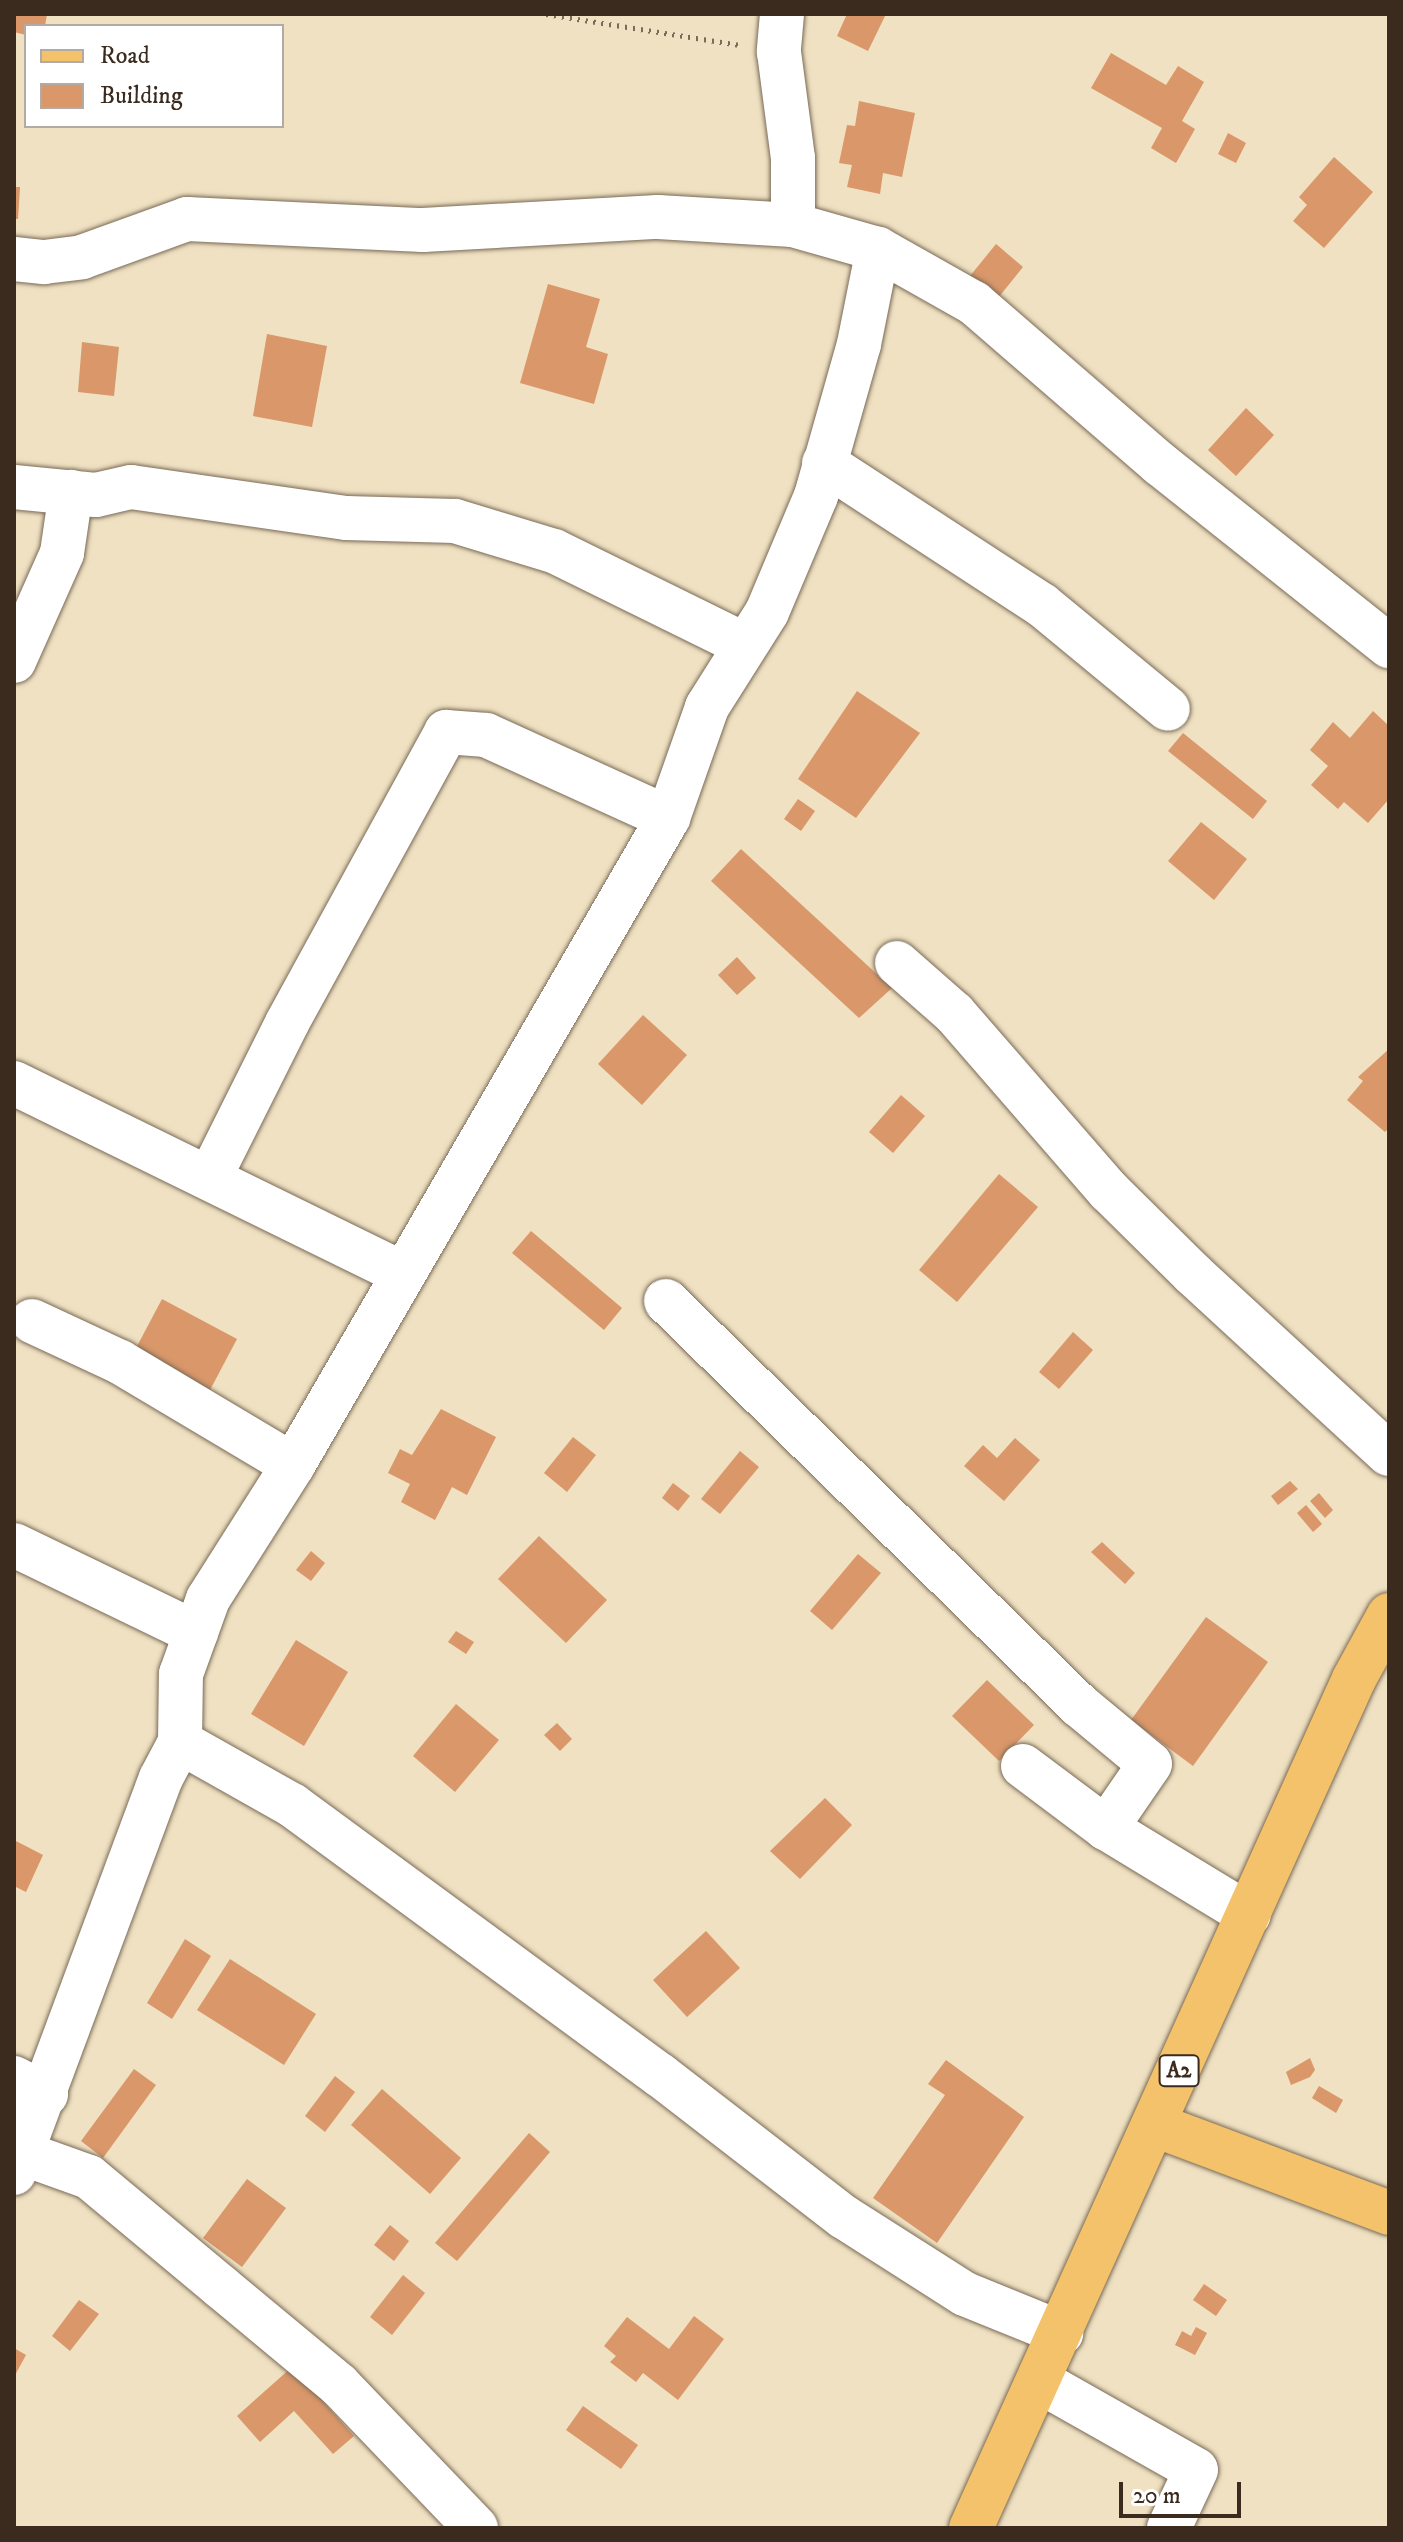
<!DOCTYPE html>
<html>
<head>
<meta charset="utf-8">
<style>
  body { margin:0 }
  #map { position:relative; width:1403px; height:2542px; overflow:hidden; background:#efe1c2; font-family:"IM FELL DW Pica",serif }
  div>[style] { position:absolute }
  [style*='--x'] { left:calc(var(--x)*1px); top:calc(var(--y)*1px); width:calc(var(--w)*1px); rotate:calc(var(--a)*1deg) }
  .building>* { inset:0; background:#d9976a }
  .path>* { height:5px; margin-top:-2.5px; transform-origin:0; background:repeating-linear-gradient(90deg,#7a6a57 0 2px,transparent 0 8px) }
  .roads { filter:drop-shadow(0 0 2px #7a6a57) drop-shadow(0 0 2px #7a6a57) }
  .minor>* { height:44px; margin:-22px; padding:0 22px; transform-origin:22px; border-radius:22px; background:#fff }
  .major>* { height:44px; margin:-22px; padding:0 22px; transform-origin:22px; border-radius:22px; background:#f3c26a }
  span { translate:-50% -50%; white-space:nowrap; text-align:center; line-height:1.15; -webkit-text-stroke:8px #fff; paint-order:stroke }
  .shield-label span { padding:2px 6px; background:#fff; border:2px solid; border-radius:6px; -webkit-text-stroke-width:0 }
  .shield-label { font-size:22px; color:#3b2a1e; font-weight:700 }
  .frame { position:absolute; inset:0; border:16px solid #3b2a1e; pointer-events:none }
  .legend { position:absolute; left:24px; top:24px; width:260px; height:104px; box-sizing:border-box; background:#fff; border:2px solid #b1aaa5; margin:0; padding:10px 14px; list-style:none; font-size:24px; color:#3b2a1e }
  .legend li { display:flex; align-items:center; gap:16px; height:40px }
  .legend b { width:40px; border:2px solid #b1aaa5 }
  .scale { position:absolute; left:1119px; top:2482px; width:122px; height:36px; box-sizing:border-box; border:4px solid #3b2a1e; border-top:0; padding-left:10px; font-size:24px; line-height:28px; white-space:nowrap; color:#3b2a1e; -webkit-text-stroke:6px #fff; paint-order:stroke }
</style>
</head>
<body>
<div id="map">
  <div class="building">
    <i style="clip-path:polygon(14px 14px,47px 14px,45px 26px,26px 26px,26px 35px,14px 32px)"></i>
    <i style="clip-path:polygon(847px 14px,886px 14px,868px 51px,837px 36px)"></i>
    <i style="clip-path:polygon(1111px 53px,1166px 85px,1178px 66px,1204px 82px,1182px 121px,1195px 129px,1176px 163px,1151px 148px,1162px 128px,1091px 88px)"></i>
    <i style="clip-path:polygon(859px 101px,915px 113px,902px 177px,883px 173px,880px 194px,847px 187px,852px 165px,839px 163px,847px 125px,855px 126px)"></i>
    <i style="clip-path:polygon(1228px 133px,1246px 143px,1236px 163px,1218px 154px)"></i>
    <i style="clip-path:polygon(1334px 157px,1373px 192px,1324px 248px,1293px 221px,1307px 205px,1299px 197px)"></i>
    <i style="clip-path:polygon(14px 187px,20px 187px,18px 219px,14px 219px)"></i>
    <i style="clip-path:polygon(996px 244px,1023px 267px,998px 298px,970px 276px)"></i>
    <i style="clip-path:polygon(548px 284px,600px 299px,586px 347px,608px 354px,594px 404px,520px 383px)"></i>
    <i style="clip-path:polygon(267px 334px,327px 346px,312px 427px,253px 416px)"></i>
    <i style="clip-path:polygon(82px 342px,119px 347px,114px 396px,78px 392px)"></i>
    <i style="clip-path:polygon(1246px 408px,1274px 435px,1236px 476px,1208px 450px)"></i>
    <i style="clip-path:polygon(857px 691px,920px 733px,856px 818px,798px 779px)"></i>
    <i style="clip-path:polygon(1373px 711px,1389px 726px,1389px 799px,1368px 823px,1344px 802px,1338px 809px,1311px 785px,1328px 766px,1310px 750px,1333px 722px,1350px 738px)"></i>
    <i style="clip-path:polygon(1183px 733px,1267px 801px,1253px 819px,1168px 751px)"></i>
    <i style="clip-path:polygon(798px 799px,815px 811px,801px 831px,784px 819px)"></i>
    <i style="clip-path:polygon(1201px 822px,1247px 859px,1214px 900px,1168px 861px)"></i>
    <i style="clip-path:polygon(741px 849px,892px 988px,859px 1018px,711px 881px)"></i>
    <i style="clip-path:polygon(737px 957px,756px 978px,737px 995px,718px 975px)"></i>
    <i style="clip-path:polygon(643px 1015px,687px 1055px,642px 1105px,598px 1064px)"></i>
    <i style="clip-path:polygon(1389px 1049px,1389px 1128px,1385px 1132px,1347px 1100px,1363px 1081px,1358px 1077px)"></i>
    <i style="clip-path:polygon(901px 1095px,925px 1116px,893px 1153px,869px 1132px)"></i>
    <i style="clip-path:polygon(999px 1174px,1038px 1207px,957px 1302px,919px 1270px)"></i>
    <i style="clip-path:polygon(531px 1231px,622px 1308px,604px 1330px,512px 1253px)"></i>
    <i style="clip-path:polygon(162px 1299px,237px 1339px,210px 1390px,135px 1350px)"></i>
    <i style="clip-path:polygon(1073px 1332px,1093px 1350px,1059px 1389px,1039px 1372px)"></i>
    <i style="clip-path:polygon(441px 1409px,496px 1437px,467px 1495px,452px 1487px,435px 1520px,401px 1502px,410px 1484px,388px 1473px,400px 1449px,412px 1455px)"></i>
    <i style="clip-path:polygon(573px 1437px,596px 1455px,567px 1492px,544px 1473px)"></i>
    <i style="clip-path:polygon(1015px 1438px,1040px 1460px,1004px 1501px,964px 1466px,983px 1445px,997px 1458px)"></i>
    <i style="clip-path:polygon(740px 1451px,759px 1467px,720px 1514px,701px 1499px)"></i>
    <i style="clip-path:polygon(1290px 1481px,1298px 1489px,1278px 1505px,1271px 1496px)"></i>
    <i style="clip-path:polygon(673px 1483px,690px 1496px,678px 1511px,662px 1498px)"></i>
    <i style="clip-path:polygon(1319px 1493px,1333px 1510px,1325px 1518px,1310px 1501px)"></i>
    <i style="clip-path:polygon(1306px 1505px,1322px 1524px,1313px 1532px,1297px 1513px)"></i>
    <i style="clip-path:polygon(539px 1536px,607px 1600px,566px 1643px,498px 1579px)"></i>
    <i style="clip-path:polygon(1102px 1542px,1135px 1573px,1125px 1584px,1091px 1552px)"></i>
    <i style="clip-path:polygon(311px 1551px,325px 1563px,311px 1581px,296px 1570px)"></i>
    <i style="clip-path:polygon(858px 1554px,881px 1573px,832px 1630px,810px 1611px)"></i>
    <i style="clip-path:polygon(1206px 1617px,1268px 1662px,1193px 1766px,1131px 1720px)"></i>
    <i style="clip-path:polygon(456px 1631px,474px 1642px,466px 1654px,448px 1642px)"></i>
    <i style="clip-path:polygon(296px 1640px,348px 1672px,304px 1746px,251px 1714px)"></i>
    <i style="clip-path:polygon(987px 1680px,1034px 1725px,999px 1761px,952px 1716px)"></i>
    <i style="clip-path:polygon(456px 1704px,499px 1740px,455px 1792px,413px 1756px)"></i>
    <i style="clip-path:polygon(557px 1723px,572px 1739px,560px 1751px,544px 1735px)"></i>
    <i style="clip-path:polygon(825px 1798px,852px 1825px,800px 1879px,770px 1851px)"></i>
    <i style="clip-path:polygon(14px 1840px,43px 1855px,26px 1892px,14px 1886px)"></i>
    <i style="clip-path:polygon(706px 1931px,740px 1968px,687px 2017px,653px 1980px)"></i>
    <i style="clip-path:polygon(185px 1939px,211px 1956px,172px 2019px,147px 2003px)"></i>
    <i style="clip-path:polygon(230px 1959px,316px 2014px,284px 2065px,197px 2010px)"></i>
    <i style="clip-path:polygon(1310px 2058px,1315px 2070px,1310px 2077px,1291px 2085px,1286px 2072px)"></i>
    <i style="clip-path:polygon(946px 2060px,1024px 2117px,937px 2243px,873px 2198px,945px 2095px,928px 2084px)"></i>
    <i style="clip-path:polygon(134px 2069px,156px 2085px,103px 2158px,81px 2141px)"></i>
    <i style="clip-path:polygon(335px 2076px,355px 2092px,325px 2132px,305px 2116px)"></i>
    <i style="clip-path:polygon(1319px 2086px,1343px 2100px,1336px 2113px,1312px 2098px)"></i>
    <i style="clip-path:polygon(382px 2089px,461px 2158px,430px 2194px,351px 2125px)"></i>
    <i style="clip-path:polygon(529px 2133px,550px 2152px,457px 2261px,435px 2243px)"></i>
    <i style="clip-path:polygon(247px 2179px,286px 2208px,242px 2267px,203px 2238px)"></i>
    <i style="clip-path:polygon(390px 2225px,409px 2241px,394px 2261px,374px 2245px)"></i>
    <i style="clip-path:polygon(403px 2275px,425px 2293px,392px 2335px,370px 2317px)"></i>
    <i style="clip-path:polygon(1204px 2284px,1227px 2300px,1216px 2316px,1193px 2300px)"></i>
    <i style="clip-path:polygon(79px 2300px,99px 2314px,70px 2351px,52px 2336px)"></i>
    <i style="clip-path:polygon(694px 2316px,724px 2339px,678px 2400px,643px 2373px,636px 2382px,610px 2362px,616px 2356px,604px 2346px,627px 2317px,669px 2349px)"></i>
    <i style="clip-path:polygon(1196px 2327px,1207px 2333px,1195px 2355px,1175px 2345px,1182px 2331px,1191px 2336px)"></i>
    <i style="clip-path:polygon(14px 2348px,26px 2355px,14px 2377px)"></i>
    <i style="clip-path:polygon(292px 2367px,354px 2436px,333px 2454px,294px 2411px,260px 2442px,237px 2416px)"></i>
    <i style="clip-path:polygon(583px 2406px,638px 2445px,621px 2469px,566px 2430px)"></i>
  </div>
  <div class="path">
    <i style="--x:546;--y:14;--w:195;--a:9.1"></i>
  </div>
  <div class="roads">
    <div class="minor">
      <i style="--x:782;--y:14;--w:38;--a:95"></i>
      <i style="--x:779;--y:52;--w:107;--a:82.5"></i>
      <i style="--x:793;--y:158;--w:67;--a:90"></i>
      <i style="--x:14;--y:259;--w:30;--a:6"></i>
      <i style="--x:44;--y:262;--w:38;--a:-7"></i>
      <i style="--x:82;--y:257;--w:112;--a:-19.9"></i>
      <i style="--x:187;--y:219;--w:236;--a:2.7"></i>
      <i style="--x:423;--y:230;--w:235;--a:-3.2"></i>
      <i style="--x:658;--y:217;--w:135;--a:3.4"></i>
      <i style="--x:793;--y:225;--w:88;--a:15.8"></i>
      <i style="--x:878;--y:249;--w:110;--a:29.4"></i>
      <i style="--x:974;--y:303;--w:246;--a:40.9"></i>
      <i style="--x:1160;--y:464;--w:293;--a:38.5"></i>
      <i style="--x:824;--y:463;--w:260;--a:33.1"></i>
      <i style="--x:1042;--y:605;--w:163;--a:39.5"></i>
      <i style="--x:14;--y:487;--w:82;--a:5.6"></i>
      <i style="--x:96;--y:495;--w:36;--a:-13"></i>
      <i style="--x:131;--y:487;--w:217;--a:8.2"></i>
      <i style="--x:346;--y:518;--w:109;--a:1.6"></i>
      <i style="--x:455;--y:521;--w:103;--a:16.9"></i>
      <i style="--x:554;--y:551;--w:213;--a:26.2"></i>
      <i style="--x:14;--y:661;--w:118;--a:-66"></i>
      <i style="--x:62;--y:553;--w:62;--a:-81.6"></i>
      <i style="--x:897;--y:963;--w:76;--a:41.3"></i>
      <i style="--x:954;--y:1013;--w:236;--a:49"></i>
      <i style="--x:1109;--y:1191;--w:118;--a:44.7"></i>
      <i style="--x:1193;--y:1274;--w:266;--a:42.6"></i>
      <i style="--x:14;--y:1083;--w:434;--a:26.1"></i>
      <i style="--x:210;--y:1177;--w:172;--a:-63.4"></i>
      <i style="--x:287;--y:1023;--w:332;--a:-61.3"></i>
      <i style="--x:446;--y:732;--w:40;--a:4.3"></i>
      <i style="--x:486;--y:735;--w:200;--a:24.5"></i>
      <i style="--x:666;--y:1301;--w:578;--a:44.37"></i>
      <i style="--x:1079;--y:1705;--w:92;--a:39.7"></i>
      <i style="--x:1150;--y:1764;--w:78;--a:124.5"></i>
      <i style="--x:1106;--y:1828;--w:167;--a:31.3"></i>
      <i style="--x:32;--y:1321;--w:97;--a:25"></i>
      <i style="--x:120;--y:1362;--w:201;--a:30.8"></i>
      <i style="--x:14;--y:1545;--w:202;--a:25.8"></i>
      <i style="--x:180;--y:1742;--w:129;--a:29.4"></i>
      <i style="--x:292;--y:1805;--w:456;--a:36.3"></i>
      <i style="--x:660;--y:2075;--w:232;--a:37.7"></i>
      <i style="--x:844;--y:2217;--w:143;--a:32.5"></i>
      <i style="--x:965;--y:2294;--w:104;--a:22.1"></i>
      <i style="--x:1023;--y:1766;--w:104;--a:36.8"></i>
      <i style="--x:14;--y:2078;--w:36;--a:27"></i>
      <i style="--x:22;--y:2153;--w:71;--a:19.7"></i>
      <i style="--x:89;--y:2177;--w:172;--a:39.8"></i>
      <i style="--x:221;--y:2287;--w:153;--a:39.7"></i>
      <i style="--x:339;--y:2385;--w:198;--a:46.2"></i>
      <i style="--x:14;--y:2173;--w:421;--a:-69.6"></i>
      <i style="--x:161;--y:1778;--w:41;--a:-62.2"></i>
      <i style="--x:180;--y:1742;--w:68;--a:-89.2"></i>
      <i style="--x:181;--y:1674;--w:80;--a:-70.2"></i>
      <i style="--x:208;--y:1599;--w:159;--a:-57.6"></i>
      <i style="--x:293;--y:1465;--w:748;--a:-59.9"></i>
      <i style="--x:668;--y:818;--w:118;--a:-70.6"></i>
      <i style="--x:707;--y:707;--w:112;--a:-57.7"></i>
      <i style="--x:767;--y:612;--w:126;--a:-67.1"></i>
      <i style="--x:816;--y:496;--w:158;--a:-74.2"></i>
      <i style="--x:859;--y:344;--w:97;--a:-78.7"></i>
      <i style="--x:1039;--y:2381;--w:180;--a:29.5"></i>
      <i style="--x:1196;--y:2470;--w:64;--a:115"></i>
    </div>
    <div class="major">
      <i style="--x:1155;--y:2125;--w:250;--a:20.6"></i>
      <i style="--x:971;--y:2528;--w:931;--a:-65.72"></i>
      <i style="--x:1354;--y:1679;--w:73;--a:-61.3"></i>
    </div>
  </div>
  <div class="shield-label">
    <span style="left:1179px;top:2071px">A2</span>
  </div>
  <div class="frame"></div>
  <ul class="legend">
  <li><b style="height:10px;background:#f3c26a"></b>Road</li>
  <li><b style="height:22px;background:#d9976a"></b>Building</li>
  </ul>
  <div class="scale">20 m</div>
</div>
</body>
</html>
